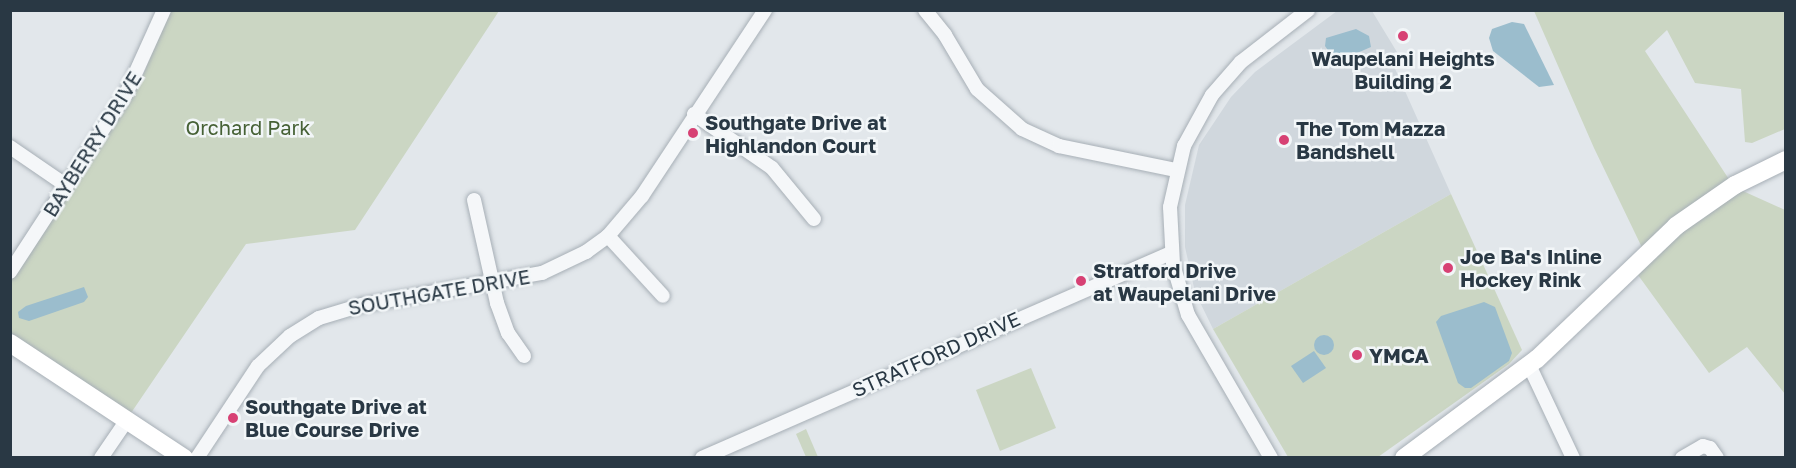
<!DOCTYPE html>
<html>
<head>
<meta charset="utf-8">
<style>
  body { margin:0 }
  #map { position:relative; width:1796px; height:468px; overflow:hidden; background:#e2e7eb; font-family:"Golos Text",sans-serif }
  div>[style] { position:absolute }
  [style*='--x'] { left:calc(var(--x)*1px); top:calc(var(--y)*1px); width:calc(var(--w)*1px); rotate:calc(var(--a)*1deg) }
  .built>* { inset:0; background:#d0d7dd }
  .green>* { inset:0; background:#cbd6c3 }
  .water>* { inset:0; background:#9bbdcd }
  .round { border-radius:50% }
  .roads { filter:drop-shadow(0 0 2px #a7afb6) drop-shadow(0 0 2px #a7afb6) }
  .minor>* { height:14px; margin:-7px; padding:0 7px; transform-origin:7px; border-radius:7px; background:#f5f7f9 }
  .major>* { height:18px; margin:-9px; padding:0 9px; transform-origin:9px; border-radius:9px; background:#fff }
  .dots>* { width:16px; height:16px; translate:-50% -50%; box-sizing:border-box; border:3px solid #f2f6f8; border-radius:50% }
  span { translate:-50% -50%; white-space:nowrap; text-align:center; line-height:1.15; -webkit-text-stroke:5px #f2f6f8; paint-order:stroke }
  .poi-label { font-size:20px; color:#293844; font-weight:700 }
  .left { translate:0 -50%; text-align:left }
  .park-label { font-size:20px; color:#466135 }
  .street-label { font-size:20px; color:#293844 }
  .frame { position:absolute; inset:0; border:12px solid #293844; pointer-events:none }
</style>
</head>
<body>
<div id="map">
  <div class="built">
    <i style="clip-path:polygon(1337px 11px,1372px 11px,1400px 57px,1392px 62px,1451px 194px,1213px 329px,1195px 292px,1185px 247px,1185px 205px,1199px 145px,1231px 97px,1255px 72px)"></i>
  </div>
  <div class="green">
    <i style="clip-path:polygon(170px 11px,499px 11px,355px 230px,246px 244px,131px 413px,11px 333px,10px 282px,138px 87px)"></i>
    <i style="clip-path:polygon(1534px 11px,1785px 11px,1785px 129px,1752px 143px,1745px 142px,1741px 89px,1695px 83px,1667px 30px,1645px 51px,1734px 187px,1785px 210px,1785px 394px,1747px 347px,1709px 373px,1638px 275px,1648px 260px,1594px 148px)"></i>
    <i style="clip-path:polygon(1451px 194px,1522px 350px,1509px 364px,1378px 457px,1288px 457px,1213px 329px)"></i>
    <i style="clip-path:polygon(1031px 368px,1056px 428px,1000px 451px,976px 390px)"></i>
    <i style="clip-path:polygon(806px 429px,818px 457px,806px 457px,796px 434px)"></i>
  </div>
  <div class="water">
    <i style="clip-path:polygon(1512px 22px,1524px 24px,1554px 85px,1539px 87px,1493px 51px,1489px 38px,1492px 29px)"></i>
    <i style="clip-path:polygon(1356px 29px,1369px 36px,1371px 47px,1336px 62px,1325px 46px,1326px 38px)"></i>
    <i style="clip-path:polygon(84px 287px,88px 297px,84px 302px,29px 321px,19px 318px,18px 312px,26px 306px)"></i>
    <i style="clip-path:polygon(1484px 302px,1495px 307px,1512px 353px,1509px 361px,1471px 388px,1465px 388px,1458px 383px,1436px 322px,1441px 316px)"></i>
    <i class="round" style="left:1314px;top:335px;width:20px;height:20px"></i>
    <i style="clip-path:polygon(1314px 351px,1326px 368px,1303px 383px,1291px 366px)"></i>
  </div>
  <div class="roads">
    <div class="minor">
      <i style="--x:925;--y:10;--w:32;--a:51"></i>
      <i style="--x:945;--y:35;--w:63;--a:59.3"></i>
      <i style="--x:977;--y:89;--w:60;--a:41.6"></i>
      <i style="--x:1022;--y:129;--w:41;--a:24.7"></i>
      <i style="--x:1059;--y:146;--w:119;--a:11.6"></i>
      <i style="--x:694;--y:114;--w:95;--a:34.7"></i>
      <i style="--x:772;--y:168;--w:66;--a:50.5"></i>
      <i style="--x:10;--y:147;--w:69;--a:34.4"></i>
      <i style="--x:474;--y:200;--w:106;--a:77.4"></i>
      <i style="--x:497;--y:303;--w:32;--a:70"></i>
      <i style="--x:508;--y:333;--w:28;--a:55"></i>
      <i style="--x:608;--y:236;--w:81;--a:47.5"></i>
      <i style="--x:10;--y:272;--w:212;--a:-56.9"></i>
      <i style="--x:126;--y:94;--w:92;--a:-65.7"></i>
      <i style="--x:1529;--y:365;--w:103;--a:64.7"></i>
      <i style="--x:101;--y:458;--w:46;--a:-55.6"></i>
      <i style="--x:197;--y:458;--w:110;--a:-56.5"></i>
      <i style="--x:258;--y:366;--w:44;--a:-43.2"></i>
      <i style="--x:290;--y:336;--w:34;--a:-32"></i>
      <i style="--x:319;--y:318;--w:45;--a:-16.8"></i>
      <i style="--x:362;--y:305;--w:183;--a:-10.1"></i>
      <i style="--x:542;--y:273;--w:49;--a:-25.5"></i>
      <i style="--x:586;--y:252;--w:27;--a:-36"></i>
      <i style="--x:608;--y:236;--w:52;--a:-49.6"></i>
      <i style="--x:642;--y:196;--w:223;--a:-56.5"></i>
      <i style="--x:702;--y:458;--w:512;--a:-23.61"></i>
      <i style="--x:1271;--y:458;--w:165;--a:-120.1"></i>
      <i style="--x:1188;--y:315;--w:53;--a:-106.4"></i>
      <i style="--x:1173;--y:264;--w:57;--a:-93"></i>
      <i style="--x:1170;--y:207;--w:63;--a:-77.1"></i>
      <i style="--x:1184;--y:146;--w:58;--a:-61.2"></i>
      <i style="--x:1212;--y:95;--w:44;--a:-48.7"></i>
      <i style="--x:1241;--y:62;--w:85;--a:-37.8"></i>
      <i style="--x:1682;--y:458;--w:24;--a:-30"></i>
      <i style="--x:1703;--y:446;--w:7;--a:16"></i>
      <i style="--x:1710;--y:448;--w:12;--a:55"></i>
    </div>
    <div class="major">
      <i style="--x:10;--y:343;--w:209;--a:33.5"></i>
      <i style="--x:1404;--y:458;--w:166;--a:-36.7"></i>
      <i style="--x:1537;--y:359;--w:192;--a:-43.7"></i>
      <i style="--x:1676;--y:226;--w:72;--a:-34.8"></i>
      <i style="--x:1735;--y:185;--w:57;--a:-26.1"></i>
    </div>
  </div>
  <div class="dots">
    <i style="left:1403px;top:36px;background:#d74174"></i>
    <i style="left:693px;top:133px;background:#d74174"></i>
    <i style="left:1284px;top:140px;background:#d74174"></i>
    <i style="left:1448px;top:268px;background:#d74174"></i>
    <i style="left:1081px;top:281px;background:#d74174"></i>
    <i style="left:1357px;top:355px;background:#d74174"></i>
    <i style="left:233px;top:418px;background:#d74174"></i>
  </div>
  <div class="poi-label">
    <span style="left:1403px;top:70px">Waupelani Heights<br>Building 2</span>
    <span class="left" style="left:705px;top:134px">Southgate Drive at<br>Highlandon Court</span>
    <span class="left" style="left:1296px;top:140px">The Tom Mazza<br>Bandshell</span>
    <span class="left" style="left:1460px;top:268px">Joe Ba's Inline<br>Hockey Rink</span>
    <span class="left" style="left:1093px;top:282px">Stratford Drive<br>at Waupelani Drive</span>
    <span class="left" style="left:1369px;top:355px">YMCA</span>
    <span class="left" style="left:245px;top:418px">Southgate Drive at<br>Blue Course Drive</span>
  </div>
  <div class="park-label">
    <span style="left:248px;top:127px">Orchard Park</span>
  </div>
  <div class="street-label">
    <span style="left:92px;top:144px;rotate:-58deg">BAYBERRY DRIVE</span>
    <span style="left:439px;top:292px;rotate:-10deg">SOUTHGATE DRIVE</span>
    <span style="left:936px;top:354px;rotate:-24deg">STRATFORD DRIVE</span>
  </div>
  <div class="frame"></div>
</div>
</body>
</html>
